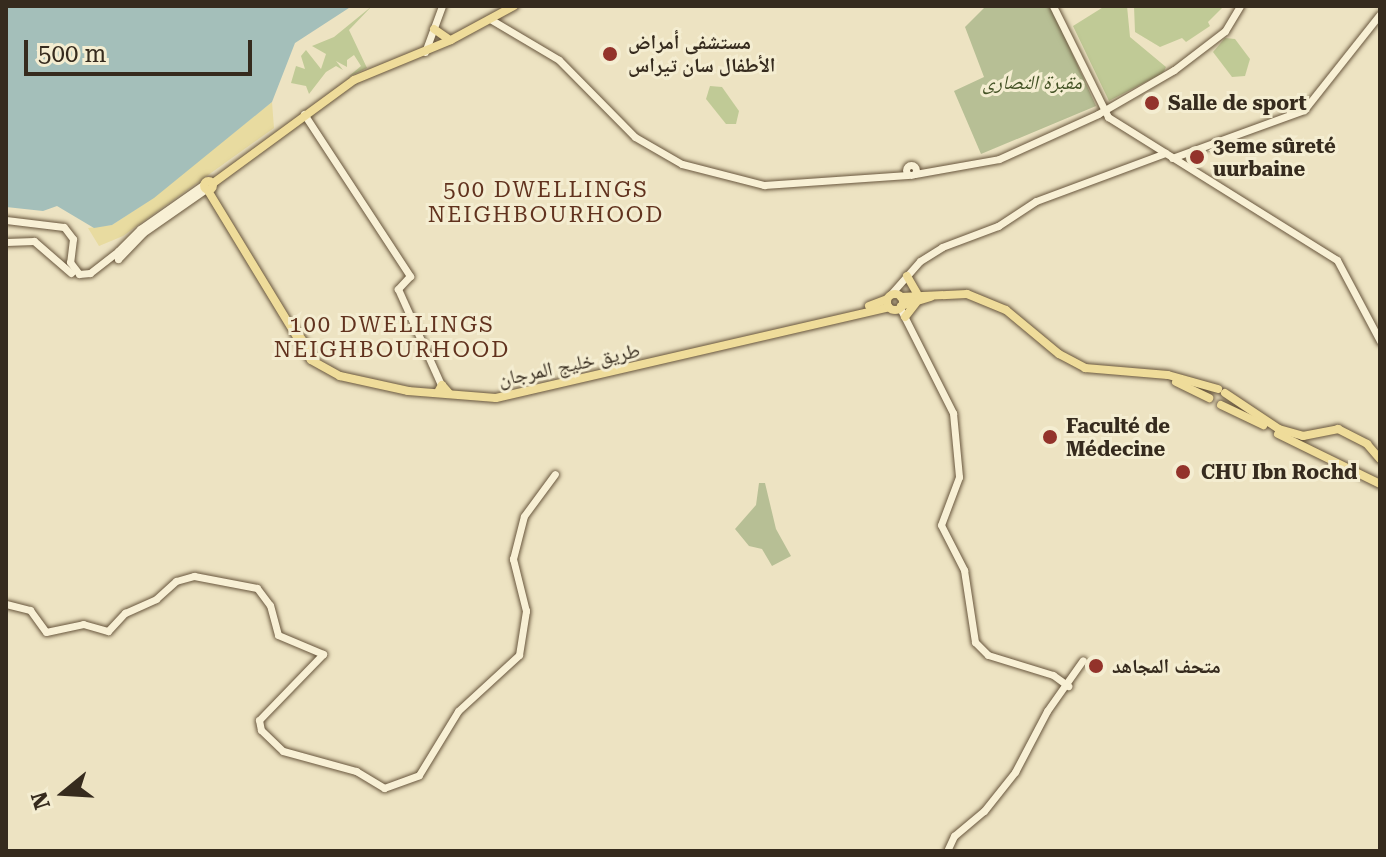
<!DOCTYPE html>
<html>
<head>
<meta charset="utf-8">
<style>
  body { margin:0 }
  #map { position:relative; width:1386px; height:857px; overflow:hidden; background:#ede3c2; font-family:"Roboto Serif","Noto Naskh Arabic",serif }
  div>[style] { position:absolute }
  [style*='--x'] { left:calc(var(--x)*1px); top:calc(var(--y)*1px); width:calc(var(--w)*1px); rotate:calc(var(--a)*1deg) }
  .green>* { inset:0; background:#c0ca96 }
  .sand>* { inset:0; background:#e8dba0 }
  .cemetery>* { inset:0; background:#b7bf95 }
  .water>* { inset:0; background:#a4bfba }
  .roads { filter:drop-shadow(0 0 2px #68563d) drop-shadow(0 0 2px #68563d) }
  .secondary>* { height:7px; margin:-3.5px; padding:0 3.5px; transform-origin:3.5px; border-radius:3.5px; background:#f8f0d5 }
  .secondary>.ring { margin:-3.5px; padding:0; box-sizing:content-box; background:none; border:7px solid #f8f0d5; border-radius:50% }
  .primary>* { height:8px; margin:-4px; padding:0 4px; transform-origin:4px; border-radius:4px; background:#efdc9a }
  .primary>.ring { margin:-4px; padding:0; box-sizing:content-box; background:none; border:8px solid #efdc9a; border-radius:50% }
  .dots>* { width:22px; height:22px; translate:-50% -50%; box-sizing:border-box; border:4px solid #f4edd1; border-radius:50% }
  span { translate:-50% -50%; white-space:nowrap; text-align:center; line-height:1.15; -webkit-text-stroke:6px #f4edd1; paint-order:stroke }
  .poi-label { font-size:20px; color:#362b1e; font-weight:700 }
  .left { translate:0 -50%; text-align:left }
  .park-label { font-size:20px; color:#435225; font-style:italic }
  .street-label { font-size:20px; color:#362b1e }
  .neighbourhood-label { font-size:22px; color:#61321e; letter-spacing:2px }
  .frame { position:absolute; inset:0; border:8px solid #362b1e; pointer-events:none }
  .north { position:absolute; left:24px; top:753px; width:80px; height:80px; -webkit-text-stroke:6px #f4edd1; paint-order:stroke; rotate:252deg; font-size:22px; font-weight:700; line-height:32px; text-align:center; color:#362b1e }
  .north::after { content:''; display:block; margin:auto; width:28px; height:36px; background:#362b1e; clip-path:polygon(50% 0,100% 100%,50% 72%,0 100%) }
  .scale { position:absolute; left:24px; top:40px; width:228px; height:36px; box-sizing:border-box; border:4px solid #362b1e; border-top:0; padding-left:10px; font-size:24px; line-height:28px; white-space:nowrap; color:#362b1e; -webkit-text-stroke:6px #f4edd1; paint-order:stroke }
</style>
</head>
<body>
<div id="map">
  <div class="green">
    <i style="clip-path:polygon(372px 6px,349px 30px,367px 68px,348px 77px,361px 66px,354px 55px,347px 60px,347px 67px,336px 61px,343px 70px,336px 66px,326px 72px,309px 94px,306px 86px,291px 83px,296px 66px,305px 69px,301px 56px,306px 50px,321px 69px,326px 54px,312px 46px,334px 37px)"></i>
    <i style="clip-path:polygon(1105px 6px,1127px 6px,1130px 37px,1166px 67px,1163px 73px,1109px 101px,1073px 26px)"></i>
    <i style="clip-path:polygon(1134px 6px,1224px 6px,1208px 22px,1210px 26px,1186px 42px,1182px 38px,1160px 47px,1135px 32px)"></i>
    <i style="clip-path:polygon(1225px 38px,1235px 39px,1250px 59px,1245px 76px,1232px 77px,1213px 52px)"></i>
    <i style="clip-path:polygon(710px 86px,722px 87px,739px 111px,736px 124px,726px 124px,706px 99px)"></i>
  </div>
  <div class="sand">
    <i style="clip-path:polygon(272px 102px,274px 128px,123px 236px,99px 246px,88px 228px,112px 225px,144px 204px)"></i>
  </div>
  <div class="cemetery">
    <i style="clip-path:polygon(986px 6px,1051px 6px,1096px 106px,981px 154px,954px 91px,984px 77px,965px 27px)"></i>
    <i style="clip-path:polygon(759px 483px,765px 483px,776px 529px,791px 556px,772px 566px,762px 549px,749px 546px,735px 529px,756px 505px)"></i>
  </div>
  <div class="water">
    <i style="clip-path:polygon(6px 6px,352px 6px,295px 43px,272px 102px,154px 198px,112px 225px,94px 228px,57px 206px,43px 211px,6px 207px)"></i>
  </div>
  <div class="roads">
    <div class="secondary">
      <i style="--x:1053;--y:6;--w:124;--a:63.6"></i>
      <i style="--x:1108;--y:117;--w:270;--a:32"></i>
      <i style="--x:1337;--y:260;--w:92;--a:62"></i>
      <i style="--x:490;--y:19;--w:80;--a:30.7"></i>
      <i style="--x:559;--y:60;--w:108;--a:45.4"></i>
      <i style="--x:635;--y:137;--w:54;--a:29.9"></i>
      <i style="--x:682;--y:164;--w:85;--a:14.4"></i>
      <i style="--x:764;--y:185;--w:144;--a:-4"></i>
      <i style="--x:425;--y:52;--w:49;--a:-69.7"></i>
      <i style="--x:304;--y:114;--w:194;--a:56.8"></i>
      <i style="--x:410;--y:276;--w:18;--a:133"></i>
      <i style="--x:398;--y:289;--w:110;--a:65.8"></i>
      <i style="--x:1172;--y:158;--w:140;--a:-20"></i>
      <i style="--x:1304;--y:110;--w:122;--a:-51.6"></i>
      <i class="ring" style="left:906px;top:165px;width:3px;height:3px"></i>
      <i style="--x:915;--y:174;--w:85;--a:-10.1"></i>
      <i style="--x:999;--y:159;--w:109;--a:-24.4"></i>
      <i style="--x:1098;--y:114;--w:88;--a:-30.1"></i>
      <i style="--x:1174;--y:70;--w:64;--a:-37.4"></i>
      <i style="--x:1225;--y:31;--w:29;--a:-59"></i>
      <i style="--x:204;--y:184;--w:78;--a:144.9"></i>
      <i style="--x:140;--y:229;--w:31;--a:135"></i>
      <i style="--x:118;--y:251;--w:8;--a:90"></i>
      <i style="--x:118;--y:259;--w:36;--a:-46"></i>
      <i style="--x:143;--y:233;--w:77;--a:-34.9"></i>
      <i style="--x:6;--y:220;--w:58;--a:6.9"></i>
      <i style="--x:64;--y:227;--w:15;--a:53"></i>
      <i style="--x:73;--y:239;--w:23;--a:97"></i>
      <i style="--x:70;--y:262;--w:15;--a:53"></i>
      <i style="--x:79;--y:274;--w:11;--a:-5"></i>
      <i style="--x:90;--y:273;--w:33;--a:-38"></i>
      <i style="--x:6;--y:242;--w:28;--a:-2"></i>
      <i style="--x:34;--y:241;--w:49;--a:40.9"></i>
      <i style="--x:890;--y:295;--w:45;--a:-48.6"></i>
      <i style="--x:920;--y:261;--w:26;--a:-32"></i>
      <i style="--x:942;--y:247;--w:60;--a:-20.6"></i>
      <i style="--x:998;--y:226;--w:45;--a:-33.3"></i>
      <i style="--x:1036;--y:201;--w:138;--a:-20.4"></i>
      <i style="--x:900;--y:308;--w:118;--a:63.2"></i>
      <i style="--x:953;--y:413;--w:64;--a:84.6"></i>
      <i style="--x:959;--y:477;--w:51;--a:110.6"></i>
      <i style="--x:941;--y:525;--w:51;--a:62.9"></i>
      <i style="--x:964;--y:570;--w:73;--a:81.3"></i>
      <i style="--x:975;--y:642;--w:18;--a:45"></i>
      <i style="--x:988;--y:655;--w:68;--a:17.1"></i>
      <i style="--x:1053;--y:675;--w:19;--a:36"></i>
      <i style="--x:6;--y:604;--w:25;--a:14"></i>
      <i style="--x:30;--y:610;--w:27;--a:54"></i>
      <i style="--x:46;--y:632;--w:38;--a:-12"></i>
      <i style="--x:83;--y:624;--w:26;--a:16"></i>
      <i style="--x:108;--y:631;--w:25;--a:-47"></i>
      <i style="--x:125;--y:613;--w:34;--a:-24"></i>
      <i style="--x:156;--y:599;--w:27;--a:-42"></i>
      <i style="--x:176;--y:581;--w:19;--a:-16"></i>
      <i style="--x:194;--y:576;--w:64;--a:10.8"></i>
      <i style="--x:257;--y:588;--w:21;--a:53"></i>
      <i style="--x:270;--y:605;--w:31;--a:75"></i>
      <i style="--x:278;--y:635;--w:49;--a:22.9"></i>
      <i style="--x:323;--y:654;--w:92;--a:134.1"></i>
      <i style="--x:259;--y:720;--w:10;--a:79"></i>
      <i style="--x:261;--y:730;--w:30;--a:44"></i>
      <i style="--x:283;--y:751;--w:76;--a:15.3"></i>
      <i style="--x:356;--y:771;--w:33;--a:31"></i>
      <i style="--x:384;--y:788;--w:37;--a:-20"></i>
      <i style="--x:419;--y:775;--w:75;--a:-58.6"></i>
      <i style="--x:458;--y:711;--w:83;--a:-42.6"></i>
      <i style="--x:519;--y:655;--w:45;--a:-81"></i>
      <i style="--x:526;--y:611;--w:54;--a:-104"></i>
      <i style="--x:513;--y:559;--w:44;--a:-75.7"></i>
      <i style="--x:524;--y:516;--w:52;--a:-53.6"></i>
      <i style="--x:947;--y:851;--w:17;--a:-65"></i>
      <i style="--x:954;--y:836;--w:39;--a:-40"></i>
      <i style="--x:984;--y:811;--w:50;--a:-51.5"></i>
      <i style="--x:1015;--y:772;--w:69;--a:-62.3"></i>
      <i style="--x:1047;--y:711;--w:62;--a:-54.8"></i>
    </div>
    <div class="primary">
      <i style="--x:434;--y:29;--w:19;--a:35"></i>
      <i class="ring" style="left:203.5px;top:180.5px;width:1px;height:1px"></i>
      <i style="--x:212;--y:184;--w:176;--a:-36.2"></i>
      <i style="--x:354;--y:80;--w:105;--a:-22.4"></i>
      <i style="--x:451;--y:40;--w:72;--a:-28.4"></i>
      <i style="--x:207;--y:189;--w:200;--a:58.7"></i>
      <i style="--x:311;--y:360;--w:33;--a:29"></i>
      <i style="--x:340;--y:376;--w:70;--a:12.4"></i>
      <i style="--x:408;--y:391;--w:88;--a:4.5"></i>
      <i style="--x:496;--y:398;--w:403;--a:-13"></i>
      <i style="--x:907;--y:276;--w:20;--a:60"></i>
      <i class="ring" style="left:887px;top:294px;width:8px;height:8px"></i>
      <i style="--x:901;--y:297;--w:66;--a:-2.6"></i>
      <i style="--x:967;--y:294;--w:42;--a:22.3"></i>
      <i style="--x:1006;--y:310;--w:69;--a:39.7"></i>
      <i style="--x:1059;--y:354;--w:30;--a:28"></i>
      <i style="--x:1085;--y:368;--w:83;--a:4.8"></i>
      <i style="--x:1168;--y:375;--w:52;--a:15.6"></i>
      <i style="--x:869;--y:306;--w:19;--a:-21"></i>
      <i style="--x:901;--y:306;--w:31;--a:-17"></i>
      <i style="--x:905;--y:317;--w:18;--a:-52"></i>
      <i style="--x:293;--y:327;--w:34;--a:54"></i>
      <i style="--x:1176;--y:382;--w:37;--a:26"></i>
      <i style="--x:438;--y:392;--w:8;--a:-60"></i>
      <i style="--x:442;--y:385;--w:11;--a:49"></i>
      <i style="--x:1225;--y:393;--w:65;--a:33.7"></i>
      <i style="--x:1279;--y:429;--w:25;--a:16"></i>
      <i style="--x:1303;--y:436;--w:36;--a:-11"></i>
      <i style="--x:1338;--y:429;--w:33;--a:27"></i>
      <i style="--x:1367;--y:444;--w:20;--a:49"></i>
      <i style="--x:1221;--y:405;--w:47;--a:25.5"></i>
      <i style="--x:1278;--y:434;--w:114;--a:26.1"></i>
    </div>
  </div>
  <div class="dots">
    <i style="left:610px;top:54px;background:#93332b"></i>
    <i style="left:1152px;top:103px;background:#93332b"></i>
    <i style="left:1197px;top:157px;background:#93332b"></i>
    <i style="left:1050px;top:437px;background:#93332b"></i>
    <i style="left:1183px;top:472px;background:#93332b"></i>
    <i style="left:1096px;top:666px;background:#93332b"></i>
  </div>
  <div class="poi-label">
    <span class="left" style="left:628px;top:54px">مستشفى أمراض<br>الأطفال سان تيراس</span>
    <span class="left" style="left:1168px;top:103px">Salle de sport</span>
    <span class="left" style="left:1213px;top:158px">3eme sûreté<br>uurbaine</span>
    <span class="left" style="left:1066px;top:438px">Faculté de<br>Médecine</span>
    <span class="left" style="left:1201px;top:472px">CHU Ibn Rochd</span>
    <span class="left" style="left:1112px;top:666px">متحف المجاهد</span>
  </div>
  <div class="park-label">
    <span style="left:1032px;top:82px">مقبرة النصارى</span>
  </div>
  <div class="street-label">
    <span style="left:569px;top:365px;rotate:-12deg">طريق خليج المرجان</span>
  </div>
  <div class="neighbourhood-label">
    <span style="left:546px;top:202px">500 DWELLINGS<br>NEIGHBOURHOOD</span>
    <span style="left:392px;top:337px">100 DWELLINGS<br>NEIGHBOURHOOD</span>
  </div>
  <div class="frame"></div>
  <div class="north">N</div>
  <div class="scale">500 m</div>
</div>
</body>
</html>
